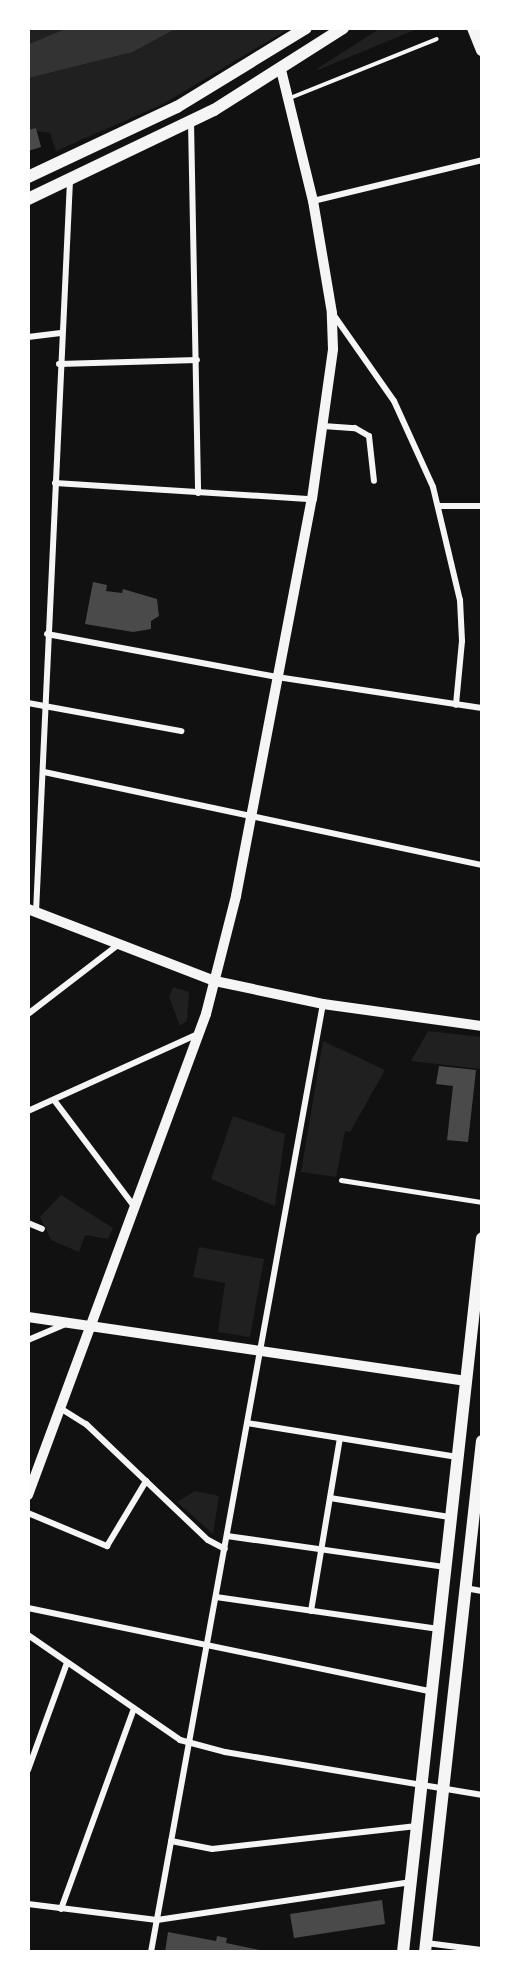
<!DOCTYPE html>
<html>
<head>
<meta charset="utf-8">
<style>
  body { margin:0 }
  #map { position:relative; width:510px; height:1980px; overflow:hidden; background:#111; font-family:"Alegreya Sans",sans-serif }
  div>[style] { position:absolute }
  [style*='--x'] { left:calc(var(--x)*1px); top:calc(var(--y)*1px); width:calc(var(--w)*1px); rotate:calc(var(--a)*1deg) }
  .green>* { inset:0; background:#202020 }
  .water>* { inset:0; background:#333 }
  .building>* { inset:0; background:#4a4a4a }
  .service>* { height:4px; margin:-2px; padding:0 2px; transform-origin:2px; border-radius:2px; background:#f5f5f5 }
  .pedestrian>* { height:5px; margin:-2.5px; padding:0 2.5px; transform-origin:2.5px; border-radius:2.5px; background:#f5f5f5 }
  .minor>* { height:6px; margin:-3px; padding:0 3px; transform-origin:3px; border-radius:3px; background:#f5f5f5 }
  .tertiary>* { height:10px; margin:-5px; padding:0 5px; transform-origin:5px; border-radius:5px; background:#f5f5f5 }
  .secondary>* { height:10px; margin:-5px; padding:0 5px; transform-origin:5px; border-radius:5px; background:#f5f5f5 }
  .primary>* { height:12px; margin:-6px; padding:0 6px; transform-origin:6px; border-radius:6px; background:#f5f5f5 }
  span { translate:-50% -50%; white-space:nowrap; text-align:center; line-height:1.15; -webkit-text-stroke:6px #fff; paint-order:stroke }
  .frame { position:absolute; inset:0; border:30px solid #fff; pointer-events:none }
</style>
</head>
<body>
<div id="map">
  <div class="green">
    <i style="clip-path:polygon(29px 29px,68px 29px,29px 44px)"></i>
    <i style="clip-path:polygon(175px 29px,288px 29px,163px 104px,56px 151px,50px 133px,29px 130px,29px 78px,133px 52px)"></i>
    <i style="clip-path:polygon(379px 29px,417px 29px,318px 70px,318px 68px)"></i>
    <i style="clip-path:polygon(173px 987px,189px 992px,187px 1021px,180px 1026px,169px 997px)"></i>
    <i style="clip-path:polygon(428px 1031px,481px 1037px,481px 1069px,411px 1061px)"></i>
    <i style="clip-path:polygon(323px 1041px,385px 1070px,350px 1132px,345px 1131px,336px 1177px,301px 1172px)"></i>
    <i style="clip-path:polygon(233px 1116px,285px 1134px,275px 1206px,211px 1179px)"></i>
    <i style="clip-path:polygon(61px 1195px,113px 1228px,108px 1239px,85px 1235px,79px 1252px,51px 1240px,40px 1217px)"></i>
    <i style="clip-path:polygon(199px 1247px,264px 1259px,250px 1337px,218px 1332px,225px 1283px,193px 1277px)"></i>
    <i style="clip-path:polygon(195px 1491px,219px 1496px,213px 1534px,177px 1502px)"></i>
  </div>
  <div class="water">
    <i style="clip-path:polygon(68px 28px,175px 28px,175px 29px,133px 52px,29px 78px,29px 44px)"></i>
  </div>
  <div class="building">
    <i style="clip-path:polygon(36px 128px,41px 147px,28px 151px,28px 130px)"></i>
    <i style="clip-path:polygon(93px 582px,107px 585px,106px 591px,122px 593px,123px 589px,157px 599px,159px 616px,151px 621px,151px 629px,133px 632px,85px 624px)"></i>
    <i style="clip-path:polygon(439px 1066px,476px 1070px,468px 1142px,447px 1140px,453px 1086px,436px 1084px)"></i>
    <i style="clip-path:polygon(382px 1900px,385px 1924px,294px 1938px,290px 1914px)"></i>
    <i style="clip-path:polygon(168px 1932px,216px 1941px,217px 1936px,227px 1938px,226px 1943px,269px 1952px,165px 1952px)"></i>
  </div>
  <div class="service">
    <i style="--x:290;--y:98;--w:158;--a:-21.9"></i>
  </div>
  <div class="pedestrian">
    <i style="--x:341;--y:1180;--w:143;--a:8.9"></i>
  </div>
  <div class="minor">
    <i style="--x:191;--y:122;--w:371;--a:88.9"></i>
    <i style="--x:313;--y:201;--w:174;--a:-13.6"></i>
    <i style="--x:333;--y:314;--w:106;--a:55"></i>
    <i style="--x:394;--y:401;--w:94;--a:65.6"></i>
    <i style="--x:433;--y:487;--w:116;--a:76.6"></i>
    <i style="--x:460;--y:600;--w:41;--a:87.2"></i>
    <i style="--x:462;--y:641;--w:64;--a:95.4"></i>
    <i style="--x:28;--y:337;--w:33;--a:-7"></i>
    <i style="--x:59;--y:364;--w:138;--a:-1.7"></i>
    <i style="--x:323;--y:426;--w:32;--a:4"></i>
    <i style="--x:355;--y:428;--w:16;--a:30"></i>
    <i style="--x:369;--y:436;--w:45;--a:83.7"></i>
    <i style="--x:55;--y:483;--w:257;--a:3.6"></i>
    <i style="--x:438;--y:506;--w:44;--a:0"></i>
    <i style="--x:47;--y:634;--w:234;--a:10.6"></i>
    <i style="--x:277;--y:677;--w:207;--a:8.6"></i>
    <i style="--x:28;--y:703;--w:156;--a:10.4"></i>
    <i style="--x:44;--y:772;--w:448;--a:12"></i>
    <i style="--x:36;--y:912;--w:733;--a:-87.34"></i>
    <i style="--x:28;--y:1014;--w:113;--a:-37.5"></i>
    <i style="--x:54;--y:1100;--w:133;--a:53"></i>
    <i style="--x:28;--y:1111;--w:189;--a:-24.4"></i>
    <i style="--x:28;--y:1223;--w:15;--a:23"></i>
    <i style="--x:28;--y:1340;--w:39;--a:-23"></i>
    <i style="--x:60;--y:1408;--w:31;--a:32"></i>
    <i style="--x:86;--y:1424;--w:168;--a:43.6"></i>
    <i style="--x:208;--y:1540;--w:19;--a:28"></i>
    <i style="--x:247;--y:1423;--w:213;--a:9.2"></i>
    <i style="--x:330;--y:1498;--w:121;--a:9"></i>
    <i style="--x:28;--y:1513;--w:86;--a:22.7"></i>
    <i style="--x:107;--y:1546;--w:76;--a:-59"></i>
    <i style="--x:227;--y:1536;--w:219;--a:8.1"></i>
    <i style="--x:465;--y:1588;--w:17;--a:10"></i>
    <i style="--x:216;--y:1597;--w:225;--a:8.2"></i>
    <i style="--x:28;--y:1608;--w:413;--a:11.7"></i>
    <i style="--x:311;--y:1611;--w:175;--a:-80.5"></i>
    <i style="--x:28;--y:1635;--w:185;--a:34.6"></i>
    <i style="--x:180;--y:1740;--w:47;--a:14.9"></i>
    <i style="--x:225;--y:1752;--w:261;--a:9.5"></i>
    <i style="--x:28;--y:1770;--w:114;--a:-70"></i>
    <i style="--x:171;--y:1841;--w:42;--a:11"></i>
    <i style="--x:212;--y:1849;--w:206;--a:-6.4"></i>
    <i style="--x:28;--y:1904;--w:130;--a:7.1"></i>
    <i style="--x:157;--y:1920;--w:257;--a:-8.5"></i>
    <i style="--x:61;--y:1909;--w:211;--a:-70"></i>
    <i style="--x:426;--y:1943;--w:56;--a:7.1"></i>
    <i style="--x:151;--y:1952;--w:963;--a:-79.72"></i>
  </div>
  <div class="tertiary">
    <i style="--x:28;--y:1317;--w:443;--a:8.3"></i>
    <i style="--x:28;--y:1495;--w:513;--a:-69.69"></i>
    <i style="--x:206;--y:1014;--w:122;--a:-75.7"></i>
    <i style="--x:236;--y:896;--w:404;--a:-79.2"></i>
    <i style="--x:312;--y:499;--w:151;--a:-82"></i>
    <i style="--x:333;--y:349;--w:36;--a:-92"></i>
    <i style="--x:332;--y:313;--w:114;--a:-99.6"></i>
    <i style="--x:313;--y:201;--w:135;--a:-103.7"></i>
  </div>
  <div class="secondary">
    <i style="--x:28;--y:909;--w:200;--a:21.1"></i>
    <i style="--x:215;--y:981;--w:110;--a:12"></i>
    <i style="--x:323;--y:1004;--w:161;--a:7.9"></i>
  </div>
  <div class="primary">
    <i style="--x:473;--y:28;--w:24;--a:68"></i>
    <i style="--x:28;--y:177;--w:165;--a:-25.2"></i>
    <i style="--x:177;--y:107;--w:151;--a:-31.5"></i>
    <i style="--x:28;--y:199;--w:206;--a:-25.6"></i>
    <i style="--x:214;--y:110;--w:153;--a:-32.4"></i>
    <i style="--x:403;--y:1952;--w:718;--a:-83.69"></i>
    <i style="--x:425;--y:1952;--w:514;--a:-83.64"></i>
  </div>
  <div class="frame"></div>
</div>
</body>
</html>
